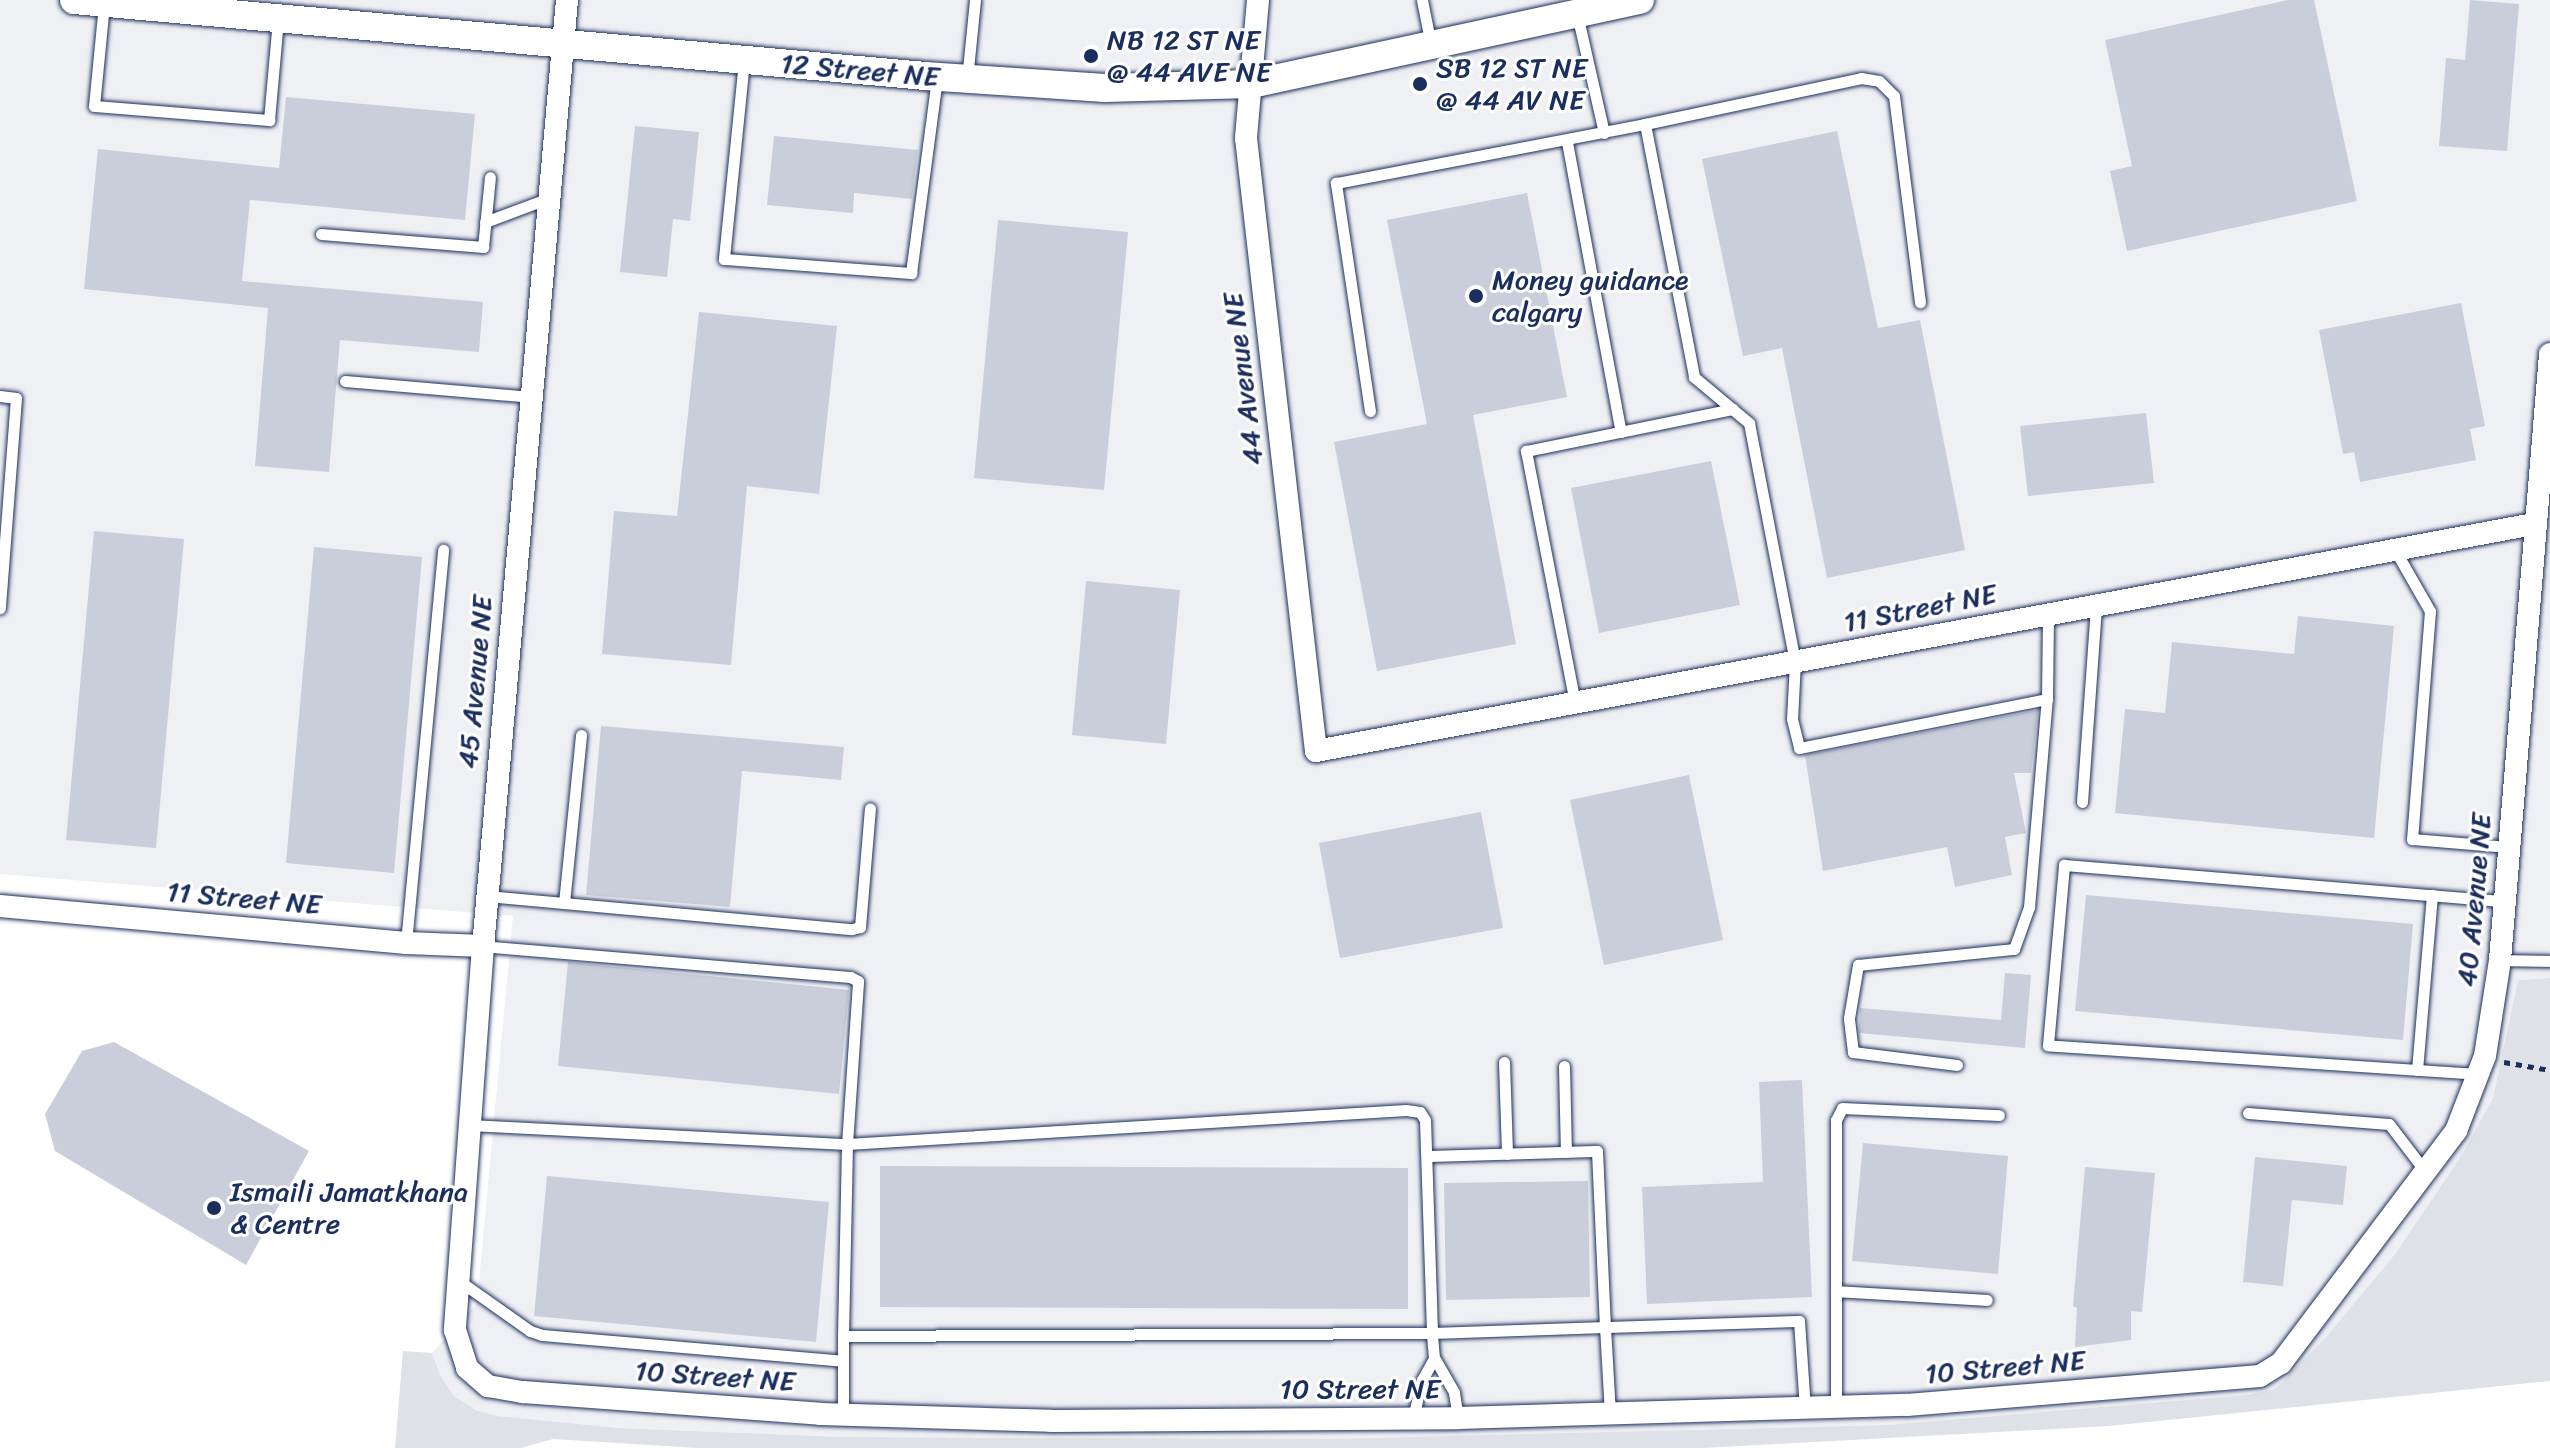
<!DOCTYPE html>
<html>
<head>
<meta charset="utf-8">
<style>
  body { margin:0 }
  #map { position:relative; width:2550px; height:1448px; overflow:hidden; background:#fff; font-family:Sriracha,sans-serif }
  div>[style] { position:absolute }
  [style*='--x'] { left:calc(var(--x)*1px); top:calc(var(--y)*1px); width:calc(var(--w)*1px); rotate:calc(var(--a)*1deg) }
  .built>* { inset:0; background:#eff0f4 }
  .green>* { inset:0; background:#dee1e7 }
  .building>* { inset:0; background:#caceda }
  .path>* { height:5px; margin-top:-2.5px; transform-origin:0; background:repeating-linear-gradient(90deg,#1b2f5e 0 6px,transparent 0 12px) }
  .roads { filter:drop-shadow(0 0 2px #1b2f5e) drop-shadow(0 0 2px #1b2f5e) }
  .service>* { height:11px; margin:-5.5px; padding:0 5.5px; transform-origin:5.5px; border-radius:5.5px; background:#fff }
  .minor>* { height:22px; margin:-11px; padding:0 11px; transform-origin:11px; border-radius:11px; background:#fff }
  .tertiary>* { height:28px; margin:-14px; padding:0 14px; transform-origin:14px; border-radius:14px; background:#fff }
  .dots>* { width:22px; height:22px; translate:-50% -50%; box-sizing:border-box; border:4px solid #fff; border-radius:50% }
  span { translate:-50% -50%; white-space:nowrap; text-align:center; line-height:1.15; -webkit-text-stroke:6px #fff; paint-order:stroke }
  .poi-label { font-size:28px; color:#1b2f5e }
  .left { translate:0 -50%; text-align:left }
  .street-label { font-size:28px; color:#1b2f5e }
</style>
</head>
<body>
<div id="map">
  <div class="built">
    <i style="clip-path:polygon(0 0,2550px 0,2550px 978px,2518px 980px,2493px 1098px,2459px 1159px,2395px 1254px,2326px 1337px,2275px 1389px,2246px 1395px,1886px 1425px,1325px 1439px,844px 1437px,618px 1428px,497px 1416px,476px 1410px,454px 1396px,440px 1375px,432px 1353px,477px 1303px,513px 916px,0 874px)"></i>
  </div>
  <div class="green">
    <i style="clip-path:polygon(2550px 978px,2550px 1381px,2109px 1426px,1703px 1448px,697px 1448px,553px 1439px,521px 1448px,395px 1448px,403px 1351px,432px 1353px,440px 1375px,454px 1396px,476px 1410px,497px 1416px,618px 1428px,844px 1437px,1325px 1439px,1886px 1425px,2246px 1395px,2275px 1389px,2326px 1337px,2395px 1254px,2459px 1159px,2493px 1098px,2518px 980px)"></i>
  </div>
  <div class="building">
    <i style="clip-path:polygon(2288px 0,2314px 0,2357px 201px,2127px 251px,2110px 171px,2132px 166px,2105px 40px)"></i>
    <i style="clip-path:polygon(2470px 0,2519px 4px,2507px 151px,2439px 146px,2446px 58px,2465px 60px)"></i>
    <i style="clip-path:polygon(286px 97px,475px 114px,465px 220px,250px 200px,242px 281px,483px 302px,479px 352px,340px 340px,329px 472px,255px 466px,268px 308px,84px 289px,98px 149px,279px 168px)"></i>
    <i style="clip-path:polygon(635px 126px,699px 132px,690px 221px,673px 219px,667px 277px,620px 272px)"></i>
    <i style="clip-path:polygon(1837px 131px,1878px 328px,1920px 320px,1965px 550px,1827px 578px,1782px 348px,1743px 356px,1702px 159px)"></i>
    <i style="clip-path:polygon(774px 136px,918px 150px,912px 199px,854px 193px,853px 213px,767px 205px)"></i>
    <i style="clip-path:polygon(1527px 193px,1567px 397px,1473px 415px,1516px 644px,1377px 671px,1334px 442px,1427px 424px,1387px 220px)"></i>
    <i style="clip-path:polygon(998px 220px,1128px 232px,1104px 490px,974px 478px)"></i>
    <i style="clip-path:polygon(2461px 303px,2485px 426px,2470px 429px,2476px 460px,2360px 482px,2354px 452px,2343px 454px,2319px 330px)"></i>
    <i style="clip-path:polygon(699px 312px,837px 326px,819px 494px,747px 486px,731px 665px,602px 654px,614px 511px,677px 516px)"></i>
    <i style="clip-path:polygon(2146px 413px,2154px 483px,2028px 496px,2020px 426px)"></i>
    <i style="clip-path:polygon(1711px 461px,1740px 605px,1599px 633px,1571px 488px)"></i>
    <i style="clip-path:polygon(94px 531px,184px 539px,156px 848px,66px 840px)"></i>
    <i style="clip-path:polygon(314px 547px,422px 557px,394px 873px,286px 863px)"></i>
    <i style="clip-path:polygon(1086px 581px,1180px 590px,1166px 744px,1072px 735px)"></i>
    <i style="clip-path:polygon(2298px 616px,2394px 626px,2374px 838px,2115px 813px,2125px 709px,2165px 713px,2172px 642px,2294px 654px)"></i>
    <i style="clip-path:polygon(2038px 710px,2031px 773px,2014px 773px,2026px 833px,2005px 837px,2012px 875px,1955px 887px,1947px 847px,1823px 871px,1805px 755px)"></i>
    <i style="clip-path:polygon(601px 726px,844px 747px,841px 780px,742px 771px,730px 907px,586px 895px)"></i>
    <i style="clip-path:polygon(1689px 775px,1723px 940px,1604px 965px,1570px 800px)"></i>
    <i style="clip-path:polygon(1481px 812px,1503px 928px,1340px 958px,1319px 843px)"></i>
    <i style="clip-path:polygon(2086px 895px,2413px 924px,2403px 1040px,2075px 1011px)"></i>
    <i style="clip-path:polygon(568px 962px,849px 990px,839px 1094px,558px 1066px)"></i>
    <i style="clip-path:polygon(2005px 973px,2031px 975px,2025px 1048px,1859px 1033px,1860px 1008px,2001px 1020px)"></i>
    <i style="clip-path:polygon(114px 1042px,309px 1151px,246px 1265px,55px 1151px,45px 1114px,82px 1051px)"></i>
    <i style="clip-path:polygon(1802px 1080px,1812px 1297px,1647px 1304px,1642px 1187px,1763px 1182px,1759px 1082px)"></i>
    <i style="clip-path:polygon(1863px 1143px,2008px 1156px,1998px 1274px,1852px 1261px)"></i>
    <i style="clip-path:polygon(2255px 1157px,2347px 1166px,2343px 1205px,2292px 1200px,2283px 1286px,2243px 1282px)"></i>
    <i style="clip-path:polygon(880px 1166px,1408px 1168px,1408px 1309px,880px 1307px)"></i>
    <i style="clip-path:polygon(2085px 1167px,2155px 1173px,2142px 1312px,2131px 1311px,2131px 1340px,2075px 1347px,2077px 1308px,2073px 1306px)"></i>
    <i style="clip-path:polygon(547px 1176px,829px 1202px,816px 1342px,534px 1316px)"></i>
    <i style="clip-path:polygon(1588px 1181px,1590px 1297px,1446px 1300px,1444px 1183px)"></i>
  </div>
  <div class="path">
    <i style="--x:2504;--y:1062;--w:47;--a:9.9"></i>
  </div>
  <div class="roads">
    <div class="service">
      <i style="--x:1422;--y:0;--w:46;--a:78.7"></i>
      <i style="--x:104;--y:4;--w:102;--a:95.6"></i>
      <i style="--x:94;--y:106;--w:176;--a:4.6"></i>
      <i style="--x:269;--y:120;--w:101;--a:-84.9"></i>
      <i style="--x:1577;--y:14;--w:122;--a:77.2"></i>
      <i style="--x:744;--y:61;--w:199;--a:95.8"></i>
      <i style="--x:724;--y:259;--w:188;--a:4.3"></i>
      <i style="--x:911;--y:273;--w:197;--a:-82.4"></i>
      <i style="--x:967;--y:79;--w:79;--a:-84.2"></i>
      <i style="--x:1645;--y:124;--w:221;--a:-12"></i>
      <i style="--x:1861;--y:78;--w:18;--a:9"></i>
      <i style="--x:1879;--y:81;--w:21;--a:45"></i>
      <i style="--x:1894;--y:96;--w:208;--a:82.8"></i>
      <i style="--x:1567;--y:142;--w:295;--a:79.5"></i>
      <i style="--x:485;--y:222;--w:68;--a:-20.6"></i>
      <i style="--x:321;--y:234;--w:163;--a:4.6"></i>
      <i style="--x:483;--y:247;--w:70;--a:-84.3"></i>
      <i style="--x:345;--y:381;--w:186;--a:4.9"></i>
      <i style="--x:0;--y:396;--w:16;--a:7"></i>
      <i style="--x:16;--y:398;--w:211;--a:94.4"></i>
      <i style="--x:1370;--y:411;--w:231;--a:-98.5"></i>
      <i style="--x:1336;--y:183;--w:315;--a:-10.8"></i>
      <i style="--x:1645;--y:124;--w:258;--a:79"></i>
      <i style="--x:1694;--y:377;--w:72;--a:39.9"></i>
      <i style="--x:1749;--y:423;--w:243;--a:79.1"></i>
      <i style="--x:1795;--y:662;--w:57;--a:93"></i>
      <i style="--x:1792;--y:719;--w:30;--a:76"></i>
      <i style="--x:1799;--y:748;--w:253;--a:-11.2"></i>
      <i style="--x:2047;--y:699;--w:85;--a:-89.3"></i>
      <i style="--x:2395;--y:550;--w:70;--a:60.2"></i>
      <i style="--x:2430;--y:611;--w:229;--a:94.5"></i>
      <i style="--x:2412;--y:839;--w:97;--a:4.7"></i>
      <i style="--x:1575;--y:703;--w:257;--a:-101"></i>
      <i style="--x:1526;--y:451;--w:211;--a:-11.5"></i>
      <i style="--x:2082;--y:802;--w:197;--a:-85.9"></i>
      <i style="--x:487;--y:896;--w:366;--a:5.2"></i>
      <i style="--x:852;--y:929;--w:8;--a:-14"></i>
      <i style="--x:860;--y:927;--w:119;--a:-85.2"></i>
      <i style="--x:564;--y:903;--w:169;--a:-84.2"></i>
      <i style="--x:406;--y:943;--w:395;--a:-84.6"></i>
      <i style="--x:2500;--y:960;--w:50;--a:1.1"></i>
      <i style="--x:1504;--y:1062;--w:92;--a:88.1"></i>
      <i style="--x:1957;--y:1065;--w:105;--a:-172.9"></i>
      <i style="--x:1853;--y:1052;--w:34;--a:-97"></i>
      <i style="--x:1849;--y:1018;--w:54;--a:-80.4"></i>
      <i style="--x:1858;--y:965;--w:157;--a:-5.9"></i>
      <i style="--x:2014;--y:949;--w:45;--a:-70.3"></i>
      <i style="--x:2029;--y:907;--w:209;--a:-85.1"></i>
      <i style="--x:1564;--y:1066;--w:86;--a:88.7"></i>
      <i style="--x:2417;--y:1070;--w:176;--a:-85.1"></i>
      <i style="--x:2479;--y:1074;--w:432;--a:-176.2"></i>
      <i style="--x:2048;--y:1045;--w:181;--a:-84.9"></i>
      <i style="--x:2064;--y:865;--w:442;--a:4.7"></i>
      <i style="--x:2248;--y:1113;--w:141;--a:4.5"></i>
      <i style="--x:2389;--y:1124;--w:59;--a:52.5"></i>
      <i style="--x:469;--y:1125;--w:378;--a:2.9"></i>
      <i style="--x:847;--y:1144;--w:560;--a:-3.48"></i>
      <i style="--x:1406;--y:1110;--w:14;--a:8"></i>
      <i style="--x:1420;--y:1112;--w:9;--a:58"></i>
      <i style="--x:1425;--y:1120;--w:213;--a:88.1"></i>
      <i style="--x:1432;--y:1333;--w:589;--a:179.71"></i>
      <i style="--x:843;--y:1336;--w:192;--a:-88.8"></i>
      <i style="--x:847;--y:1144;--w:163;--a:-86.1"></i>
      <i style="--x:858;--y:981;--w:9;--a:-153"></i>
      <i style="--x:850;--y:977;--w:368;--a:-175.2"></i>
      <i style="--x:1427;--y:1156;--w:170;--a:-1.7"></i>
      <i style="--x:1597;--y:1151;--w:176;--a:87.4"></i>
      <i style="--x:1605;--y:1327;--w:194;--a:-1.8"></i>
      <i style="--x:1799;--y:1321;--w:88;--a:86.1"></i>
      <i style="--x:458;--y:1280;--w:88;--a:35.3"></i>
      <i style="--x:530;--y:1331;--w:13;--a:18"></i>
      <i style="--x:542;--y:1335;--w:302;--a:4.9"></i>
      <i style="--x:1836;--y:1291;--w:151;--a:3.4"></i>
      <i style="--x:843;--y:1336;--w:79;--a:90"></i>
      <i style="--x:1836;--y:1407;--w:287;--a:-90"></i>
      <i style="--x:1836;--y:1120;--w:13;--a:-63"></i>
      <i style="--x:1842;--y:1108;--w:157;--a:2.6"></i>
      <i style="--x:1413;--y:1418;--w:39;--a:-77"></i>
      <i style="--x:1422;--y:1380;--w:25;--a:-61"></i>
      <i style="--x:1458;--y:1418;--w:26;--a:-99"></i>
      <i style="--x:1454;--y:1392;--w:39;--a:-120"></i>
      <i style="--x:1434;--y:1358;--w:25;--a:-95"></i>
      <i style="--x:1432;--y:1333;--w:173;--a:-2"></i>
      <i style="--x:1605;--y:1327;--w:87;--a:86.7"></i>
    </div>
    <div class="minor">
      <i style="--x:567;--y:0;--w:950;--a:95.07"></i>
      <i style="--x:483;--y:946;--w:385;--a:94.2"></i>
      <i style="--x:455;--y:1330;--w:40;--a:72"></i>
      <i style="--x:467;--y:1368;--w:28;--a:41"></i>
      <i style="--x:488;--y:1386;--w:36;--a:10"></i>
      <i style="--x:523;--y:1392;--w:298;--a:4.2"></i>
      <i style="--x:820;--y:1414;--w:231;--a:1.7"></i>
      <i style="--x:1051;--y:1421;--w:407;--a:-0.4"></i>
      <i style="--x:1458;--y:1418;--w:449;--a:-1.7"></i>
      <i style="--x:1907;--y:1405;--w:354;--a:-4.7"></i>
      <i style="--x:2260;--y:1376;--w:25;--a:-32"></i>
      <i style="--x:2281;--y:1363;--w:291;--a:-53"></i>
      <i style="--x:2456;--y:1131;--w:80;--a:-68.9"></i>
      <i style="--x:2485;--y:1056;--w:97;--a:-81.1"></i>
      <i style="--x:2500;--y:960;--w:608;--a:-85.28"></i>
      <i style="--x:1258;--y:0;--w:139;--a:95"></i>
      <i style="--x:1246;--y:138;--w:617;--a:83.49"></i>
      <i style="--x:1316;--y:751;--w:1239;--a:-10.56"></i>
      <i style="--x:0;--y:906;--w:408;--a:5.2"></i>
      <i style="--x:406;--y:943;--w:77;--a:2.2"></i>
    </div>
    <div class="tertiary">
      <i style="--x:74;--y:0;--w:854;--a:5.1"></i>
      <i style="--x:925;--y:76;--w:180;--a:3.8"></i>
      <i style="--x:1105;--y:88;--w:146;--a:-1.6"></i>
      <i style="--x:1251;--y:84;--w:398;--a:-12.2"></i>
    </div>
  </div>
  <div class="dots">
    <i style="left:1091px;top:56px;background:#1b2f5e"></i>
    <i style="left:1420px;top:84px;background:#1b2f5e"></i>
    <i style="left:1476px;top:296px;background:#1b2f5e"></i>
    <i style="left:214px;top:1208px;background:#1b2f5e"></i>
  </div>
  <div class="poi-label">
    <span class="left" style="left:1107px;top:56px">NB 12 ST NE<br>@ 44 AVE NE</span>
    <span class="left" style="left:1436px;top:84px">SB 12 ST NE<br>@ 44 AV NE</span>
    <span class="left" style="left:1492px;top:296px">Money guidance<br>calgary</span>
    <span class="left" style="left:230px;top:1208px">Ismaili Jamatkhana<br>&amp; Centre</span>
  </div>
  <div class="street-label">
    <span style="left:860px;top:70px;rotate:5deg">12 Street NE</span>
    <span style="left:1243px;top:379px;rotate:-97deg">44 Avenue NE</span>
    <span style="left:1920px;top:608px;rotate:-11deg">11 Street NE</span>
    <span style="left:475px;top:682px;rotate:-85deg">45 Avenue NE</span>
    <span style="left:244px;top:898px;rotate:5deg">11 Street NE</span>
    <span style="left:2474px;top:900px;rotate:-85deg">40 Avenue NE</span>
    <span style="left:2005px;top:1367px;rotate:-5deg">10 Street NE</span>
    <span style="left:715px;top:1376px;rotate:4deg">10 Street NE</span>
    <span style="left:1360px;top:1389px">10 Street NE</span>
  </div>
</div>
</body>
</html>
